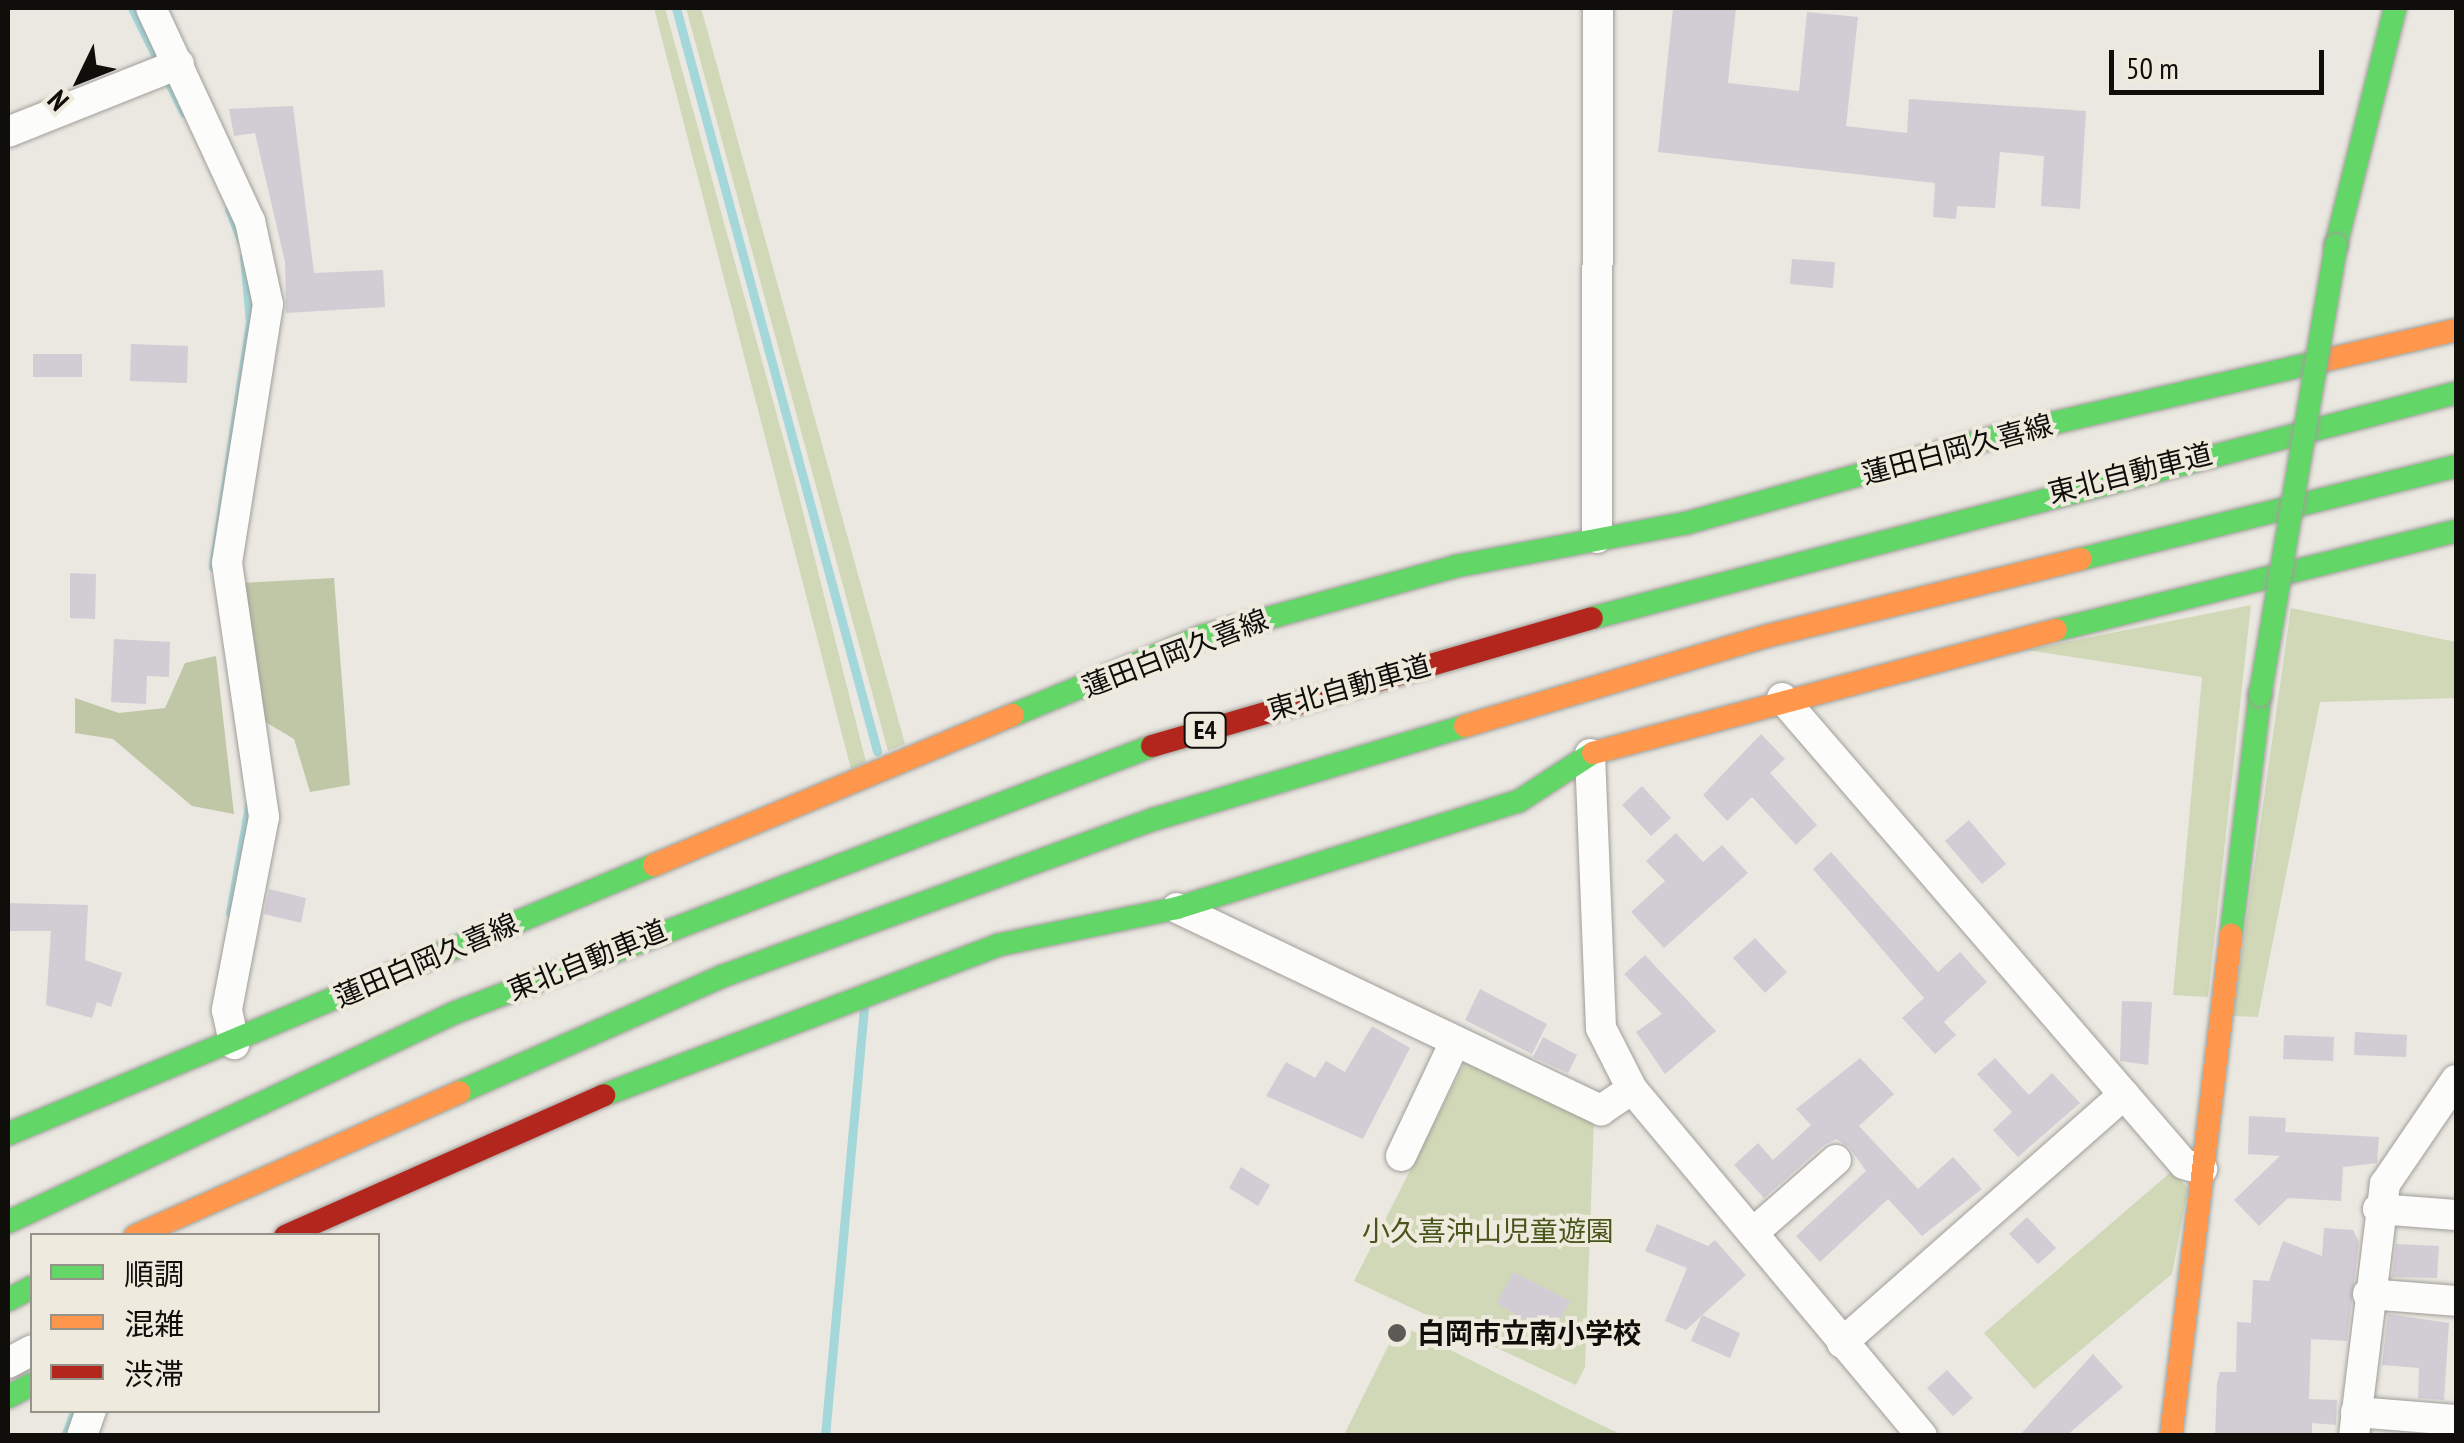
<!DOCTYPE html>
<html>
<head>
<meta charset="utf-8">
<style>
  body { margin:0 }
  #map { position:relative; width:2464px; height:1443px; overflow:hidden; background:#eae8e1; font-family:"PT Sans Narrow","Noto Sans JP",sans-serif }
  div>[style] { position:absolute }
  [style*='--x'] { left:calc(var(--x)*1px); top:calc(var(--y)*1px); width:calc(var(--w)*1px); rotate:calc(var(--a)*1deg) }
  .green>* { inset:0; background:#d0d8b7 }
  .forest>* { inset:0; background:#c0c7a7 }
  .stream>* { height:9px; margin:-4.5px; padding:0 4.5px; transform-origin:4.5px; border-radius:4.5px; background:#a4d7d9 }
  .building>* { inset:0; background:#d2cdd4 }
  .roads { filter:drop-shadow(0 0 2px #a09e9a) drop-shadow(0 0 2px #a09e9a) }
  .street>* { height:30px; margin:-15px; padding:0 15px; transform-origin:15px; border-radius:15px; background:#fcfcfa }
  .fast>* { height:22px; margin:-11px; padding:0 11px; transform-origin:11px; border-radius:11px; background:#63d668 }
  .slow>* { height:22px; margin:-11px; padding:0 11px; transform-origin:11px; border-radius:11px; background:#ff974d }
  .jam>* { height:22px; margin:-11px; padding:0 11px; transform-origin:11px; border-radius:11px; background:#b3261e }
  .bridges { filter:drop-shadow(0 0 2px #a09e9a) drop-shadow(0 0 2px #a09e9a) }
  .fast-bridge>* { height:22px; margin:-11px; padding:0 11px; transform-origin:11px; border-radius:11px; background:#63d668 }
  .dots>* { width:28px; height:28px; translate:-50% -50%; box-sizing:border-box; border:5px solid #eeeadd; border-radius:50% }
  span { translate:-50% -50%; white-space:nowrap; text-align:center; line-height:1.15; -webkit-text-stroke:8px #eeeadd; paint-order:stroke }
  .shield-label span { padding:2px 8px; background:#eeeadd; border:2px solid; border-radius:8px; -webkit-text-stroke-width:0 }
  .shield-label { font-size:25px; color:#100e0a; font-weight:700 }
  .street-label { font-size:28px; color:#100e0a }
  .park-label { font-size:28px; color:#48551b }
  .poi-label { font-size:28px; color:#100e0a; font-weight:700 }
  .left { translate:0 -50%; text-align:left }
  .frame { position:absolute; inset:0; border:10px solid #100e0a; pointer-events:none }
  .legend { position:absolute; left:30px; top:1233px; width:350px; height:180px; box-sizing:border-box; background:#eeeadd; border:2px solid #959289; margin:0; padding:12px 18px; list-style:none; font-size:30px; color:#100e0a }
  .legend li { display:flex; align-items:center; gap:20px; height:50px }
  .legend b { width:50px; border:2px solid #959289 }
  .north { position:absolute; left:30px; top:30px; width:100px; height:100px; -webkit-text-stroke:8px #eeeadd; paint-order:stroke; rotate:227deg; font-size:28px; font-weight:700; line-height:40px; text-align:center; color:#100e0a }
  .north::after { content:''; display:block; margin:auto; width:35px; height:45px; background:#100e0a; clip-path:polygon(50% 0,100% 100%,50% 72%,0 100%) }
  .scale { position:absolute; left:2109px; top:50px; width:215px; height:45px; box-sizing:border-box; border:5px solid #100e0a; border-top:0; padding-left:12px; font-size:30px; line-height:35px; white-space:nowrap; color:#100e0a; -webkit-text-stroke:8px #eeeadd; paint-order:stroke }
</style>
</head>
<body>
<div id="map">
  <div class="green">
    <i style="clip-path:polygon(654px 8px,665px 8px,798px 492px,866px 762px,851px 769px)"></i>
    <i style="clip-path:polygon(686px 8px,701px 8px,905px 744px,888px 751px)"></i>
    <i style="clip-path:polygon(2251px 605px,2208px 997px,2173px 995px,2202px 677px,2027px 650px)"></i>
    <i style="clip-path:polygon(2291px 608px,2456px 642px,2456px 698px,2320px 702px,2258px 1017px,2233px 1016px)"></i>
    <i style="clip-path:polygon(1469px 1054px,1594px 1119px,1585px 1367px,1576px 1385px,1354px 1281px)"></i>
    <i style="clip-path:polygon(2172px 1171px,2188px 1188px,2172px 1274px,2034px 1389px,1984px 1333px)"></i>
    <i style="clip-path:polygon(1399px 1324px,1566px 1408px,1622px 1435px,1344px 1435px)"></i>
  </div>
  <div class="forest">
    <i style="clip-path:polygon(334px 578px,350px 785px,310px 792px,294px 739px,262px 720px,242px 583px)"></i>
    <i style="clip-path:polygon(216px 656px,234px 814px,192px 806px,113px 739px,75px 733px,75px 698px,119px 713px,165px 708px,185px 663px)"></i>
  </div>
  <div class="stream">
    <i style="--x:132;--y:8;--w:117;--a:63.7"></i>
    <i style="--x:676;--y:8;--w:770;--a:74.86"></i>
    <i style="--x:229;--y:209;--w:34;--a:69"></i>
    <i style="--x:213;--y:567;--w:248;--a:-81.4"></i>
    <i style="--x:250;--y:322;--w:66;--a:-95.2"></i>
    <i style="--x:230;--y:913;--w:110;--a:-80"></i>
    <i style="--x:65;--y:1436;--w:28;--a:-69"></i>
    <i style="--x:825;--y:1436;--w:428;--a:-84.8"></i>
  </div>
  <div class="building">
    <i style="clip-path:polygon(1673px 8px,1736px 8px,1728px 83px,1799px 91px,1807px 12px,1858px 17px,1846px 126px,1907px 133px,1909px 99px,2086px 111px,2080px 209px,2041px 206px,2044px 156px,2000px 152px,1995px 208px,1957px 206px,1956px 219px,1933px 217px,1935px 183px,1658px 152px)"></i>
    <i style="clip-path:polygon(293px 106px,314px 273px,383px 270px,385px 307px,286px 313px,285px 262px,255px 133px,234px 136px,229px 109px)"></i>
    <i style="clip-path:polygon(1792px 259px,1835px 262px,1833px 288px,1790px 284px)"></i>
    <i style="clip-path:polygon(131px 344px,188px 346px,187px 383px,130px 381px)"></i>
    <i style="clip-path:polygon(33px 354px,82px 354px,82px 377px,33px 377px)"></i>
    <i style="clip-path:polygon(70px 573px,96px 574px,95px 619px,70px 618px)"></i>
    <i style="clip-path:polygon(114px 639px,170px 642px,169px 677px,147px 676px,146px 704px,111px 702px)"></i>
    <i style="clip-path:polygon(1761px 734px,1785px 759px,1770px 773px,1817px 825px,1796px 845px,1752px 797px,1727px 821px,1703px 795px)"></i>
    <i style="clip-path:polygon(1642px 786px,1671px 818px,1651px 836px,1622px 805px)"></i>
    <i style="clip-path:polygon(1969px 820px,2006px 864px,1982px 884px,1945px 841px)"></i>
    <i style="clip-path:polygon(1676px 833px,1703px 862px,1722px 845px,1748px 873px,1664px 948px,1631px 912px,1665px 881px,1646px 861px)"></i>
    <i style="clip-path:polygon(1831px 852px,1938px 972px,1960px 952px,1987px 982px,1944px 1022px,1956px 1035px,1935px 1054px,1902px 1018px,1924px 998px,1813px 869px)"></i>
    <i style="clip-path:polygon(269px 889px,306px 898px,301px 923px,264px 914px)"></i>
    <i style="clip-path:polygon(8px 903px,88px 905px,85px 960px,122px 973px,111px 1007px,97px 1002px,92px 1018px,46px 1005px,51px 931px,8px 931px)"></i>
    <i style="clip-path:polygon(1755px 938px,1787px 972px,1765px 993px,1733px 958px)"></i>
    <i style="clip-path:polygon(1645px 955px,1716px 1031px,1665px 1074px,1636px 1032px,1662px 1014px,1624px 974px)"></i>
    <i style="clip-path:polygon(1480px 989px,1547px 1024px,1532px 1054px,1465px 1020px)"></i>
    <i style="clip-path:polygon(2122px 1001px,2152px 1002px,2148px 1065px,2120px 1061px)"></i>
    <i style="clip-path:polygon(1372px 1026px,1410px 1048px,1363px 1139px,1266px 1096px,1286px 1062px,1315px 1078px,1326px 1061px,1345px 1072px)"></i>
    <i style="clip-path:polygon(2355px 1032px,2407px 1035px,2406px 1057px,2354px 1055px)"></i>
    <i style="clip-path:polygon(2284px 1035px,2334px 1037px,2333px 1061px,2283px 1059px)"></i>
    <i style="clip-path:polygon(1543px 1037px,1577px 1055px,1568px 1073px,1533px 1057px)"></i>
    <i style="clip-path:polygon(1860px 1058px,1894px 1094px,1859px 1126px,1918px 1189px,1953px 1157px,1982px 1189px,1922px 1236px,1888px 1199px,1820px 1262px,1796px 1236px,1866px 1171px,1849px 1147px,1836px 1139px,1824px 1145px,1764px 1198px,1734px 1165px,1758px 1143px,1773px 1160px,1811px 1125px,1796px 1109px)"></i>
    <i style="clip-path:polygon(1995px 1058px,2029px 1095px,2052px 1073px,2080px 1103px,2018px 1157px,1993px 1130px,2012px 1112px,1977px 1074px)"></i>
    <i style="clip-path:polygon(2249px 1116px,2286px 1118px,2285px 1132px,2379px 1137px,2377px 1163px,2343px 1167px,2341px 1201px,2288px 1198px,2259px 1226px,2234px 1200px,2280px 1156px,2248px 1154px)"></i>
    <i style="clip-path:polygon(1241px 1167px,1270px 1185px,1258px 1206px,1229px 1188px)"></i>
    <i style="clip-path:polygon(2027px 1217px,2056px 1248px,2038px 1264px,2009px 1234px)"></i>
    <i style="clip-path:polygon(1657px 1224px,1708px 1246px,1715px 1240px,1746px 1275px,1686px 1330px,1665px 1321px,1687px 1268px,1645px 1251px)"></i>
    <i style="clip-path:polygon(2324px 1228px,2353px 1230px,2359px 1242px,2347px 1341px,2311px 1339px,2309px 1399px,2337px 1400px,2336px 1425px,2312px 1423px,2312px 1436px,2215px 1436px,2217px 1383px,2220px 1372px,2236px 1372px,2237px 1322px,2251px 1323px,2253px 1280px,2269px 1281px,2283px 1241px,2322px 1256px)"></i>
    <i style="clip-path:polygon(2396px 1244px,2439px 1246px,2437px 1278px,2392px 1277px)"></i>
    <i style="clip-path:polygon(1513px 1272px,1570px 1301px,1551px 1337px,1497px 1303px)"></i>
    <i style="clip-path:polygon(2388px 1314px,2449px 1323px,2444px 1400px,2418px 1398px,2419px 1368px,2382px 1365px)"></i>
    <i style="clip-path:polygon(1702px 1315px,1740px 1333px,1730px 1358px,1691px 1341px)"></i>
    <i style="clip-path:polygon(2093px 1354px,2123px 1387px,2066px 1436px,2019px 1436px)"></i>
    <i style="clip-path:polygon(1947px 1370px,1973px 1398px,1953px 1416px,1927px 1388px)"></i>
  </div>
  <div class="roads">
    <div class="street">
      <i style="--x:151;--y:8;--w:235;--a:65.1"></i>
      <i style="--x:250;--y:221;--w:85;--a:77.8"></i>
      <i style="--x:268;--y:304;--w:262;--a:99"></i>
      <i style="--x:227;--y:563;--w:257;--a:81.7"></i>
      <i style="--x:264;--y:817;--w:197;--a:100.9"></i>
      <i style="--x:227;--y:1010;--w:35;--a:78"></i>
      <i style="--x:8;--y:132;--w:184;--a:-21.7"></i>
      <i style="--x:1597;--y:538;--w:530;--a:-89.89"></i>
      <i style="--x:1782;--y:698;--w:615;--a:49.22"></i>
      <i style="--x:2184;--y:1164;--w:19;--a:16"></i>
      <i style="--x:1590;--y:754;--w:274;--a:87.7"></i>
      <i style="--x:1601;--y:1028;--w:68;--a:63.1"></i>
      <i style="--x:1632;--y:1089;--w:452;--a:50.1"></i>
      <i style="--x:1177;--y:908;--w:470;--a:25.5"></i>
      <i style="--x:1601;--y:1110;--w:37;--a:-34"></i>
      <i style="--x:1401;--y:1156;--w:122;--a:-64.7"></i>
      <i style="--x:2378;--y:1209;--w:78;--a:4.4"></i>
      <i style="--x:1754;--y:1232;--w:109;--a:-41.3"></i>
      <i style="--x:2368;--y:1294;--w:88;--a:4.5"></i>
      <i style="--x:1842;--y:1343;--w:376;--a:-41.4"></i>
      <i style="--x:8;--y:1363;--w:27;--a:-28"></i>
      <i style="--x:2356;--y:1412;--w:100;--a:4.6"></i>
      <i style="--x:82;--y:1436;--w:28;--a:-71"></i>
      <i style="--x:2354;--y:1436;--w:254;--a:-83"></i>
      <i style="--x:2385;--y:1184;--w:126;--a:-55.7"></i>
    </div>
    <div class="fast">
      <i style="--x:2336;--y:245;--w:244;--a:-76"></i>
      <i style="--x:2081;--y:559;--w:386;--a:-13.9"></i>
      <i style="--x:1592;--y:618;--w:893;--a:-14.6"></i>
      <i style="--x:2056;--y:630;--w:412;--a:-13.9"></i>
      <i style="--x:1013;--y:715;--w:206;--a:-22.6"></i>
      <i style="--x:1203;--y:636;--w:263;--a:-15.4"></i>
      <i style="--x:1457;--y:566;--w:234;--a:-10.6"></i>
      <i style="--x:1687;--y:523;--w:339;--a:-15.6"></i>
      <i style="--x:2014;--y:432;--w:315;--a:-13"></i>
      <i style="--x:2231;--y:935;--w:242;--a:-83.1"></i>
      <i style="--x:460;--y:1092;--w:287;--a:-23.8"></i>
      <i style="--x:723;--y:976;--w:460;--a:-20"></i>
      <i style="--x:1155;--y:819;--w:324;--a:-16.7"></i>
      <i style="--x:604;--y:1095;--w:422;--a:-20.8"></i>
      <i style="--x:998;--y:945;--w:183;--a:-11.7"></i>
      <i style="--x:1177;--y:908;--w:358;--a:-17.4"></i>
      <i style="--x:1519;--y:801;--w:88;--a:-33"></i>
      <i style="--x:8;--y:1134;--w:700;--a:-22.61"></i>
      <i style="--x:8;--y:1222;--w:493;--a:-25.1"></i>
      <i style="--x:454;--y:1013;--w:747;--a:-20.93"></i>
      <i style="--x:8;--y:1300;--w:27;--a:-28"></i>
      <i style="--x:8;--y:1397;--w:27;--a:-28"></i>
    </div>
    <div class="slow">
      <i style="--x:2321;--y:361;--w:139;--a:-12.9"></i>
      <i style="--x:1465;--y:726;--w:315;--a:-16.6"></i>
      <i style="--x:1767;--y:636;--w:323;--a:-13.8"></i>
      <i style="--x:1593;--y:753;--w:479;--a:-14.9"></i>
      <i style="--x:654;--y:865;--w:389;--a:-22.7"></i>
      <i style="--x:135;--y:1236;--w:355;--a:-23.9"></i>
      <i style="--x:2171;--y:1436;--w:505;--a:-83.17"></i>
    </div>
    <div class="jam">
      <i style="--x:1152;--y:746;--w:458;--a:-16.2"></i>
      <i style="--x:285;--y:1236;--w:349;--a:-23.8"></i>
    </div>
  </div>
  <div class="bridges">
    <div class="fast-bridge">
      <i style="--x:2260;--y:695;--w:456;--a:-80.4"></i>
    </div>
  </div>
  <div class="dots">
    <i style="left:1397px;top:1333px;background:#5c5a55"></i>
  </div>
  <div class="shield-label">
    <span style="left:1205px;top:730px">E4</span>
  </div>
  <div class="street-label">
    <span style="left:1957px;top:449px;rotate:-15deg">蓮田白岡久喜線</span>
    <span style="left:2130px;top:473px;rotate:-14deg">東北自動車道</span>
    <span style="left:1175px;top:653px;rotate:-21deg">蓮田白岡久喜線</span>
    <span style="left:1349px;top:687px;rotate:-16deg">東北自動車道</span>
    <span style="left:426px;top:960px;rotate:-23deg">蓮田白岡久喜線</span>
    <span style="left:587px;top:960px;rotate:-22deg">東北自動車道</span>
  </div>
  <div class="park-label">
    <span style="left:1488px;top:1231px">小久喜沖山児童遊園</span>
  </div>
  <div class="poi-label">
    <span class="left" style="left:1417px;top:1333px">白岡市立南小学校</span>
  </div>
  <div class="frame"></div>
  <ul class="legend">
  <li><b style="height:12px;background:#63d668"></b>順調</li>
  <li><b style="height:12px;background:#ff974d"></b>混雑</li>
  <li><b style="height:12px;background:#b3261e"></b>渋滞</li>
  </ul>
  <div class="north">N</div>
  <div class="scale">50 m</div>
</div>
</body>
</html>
